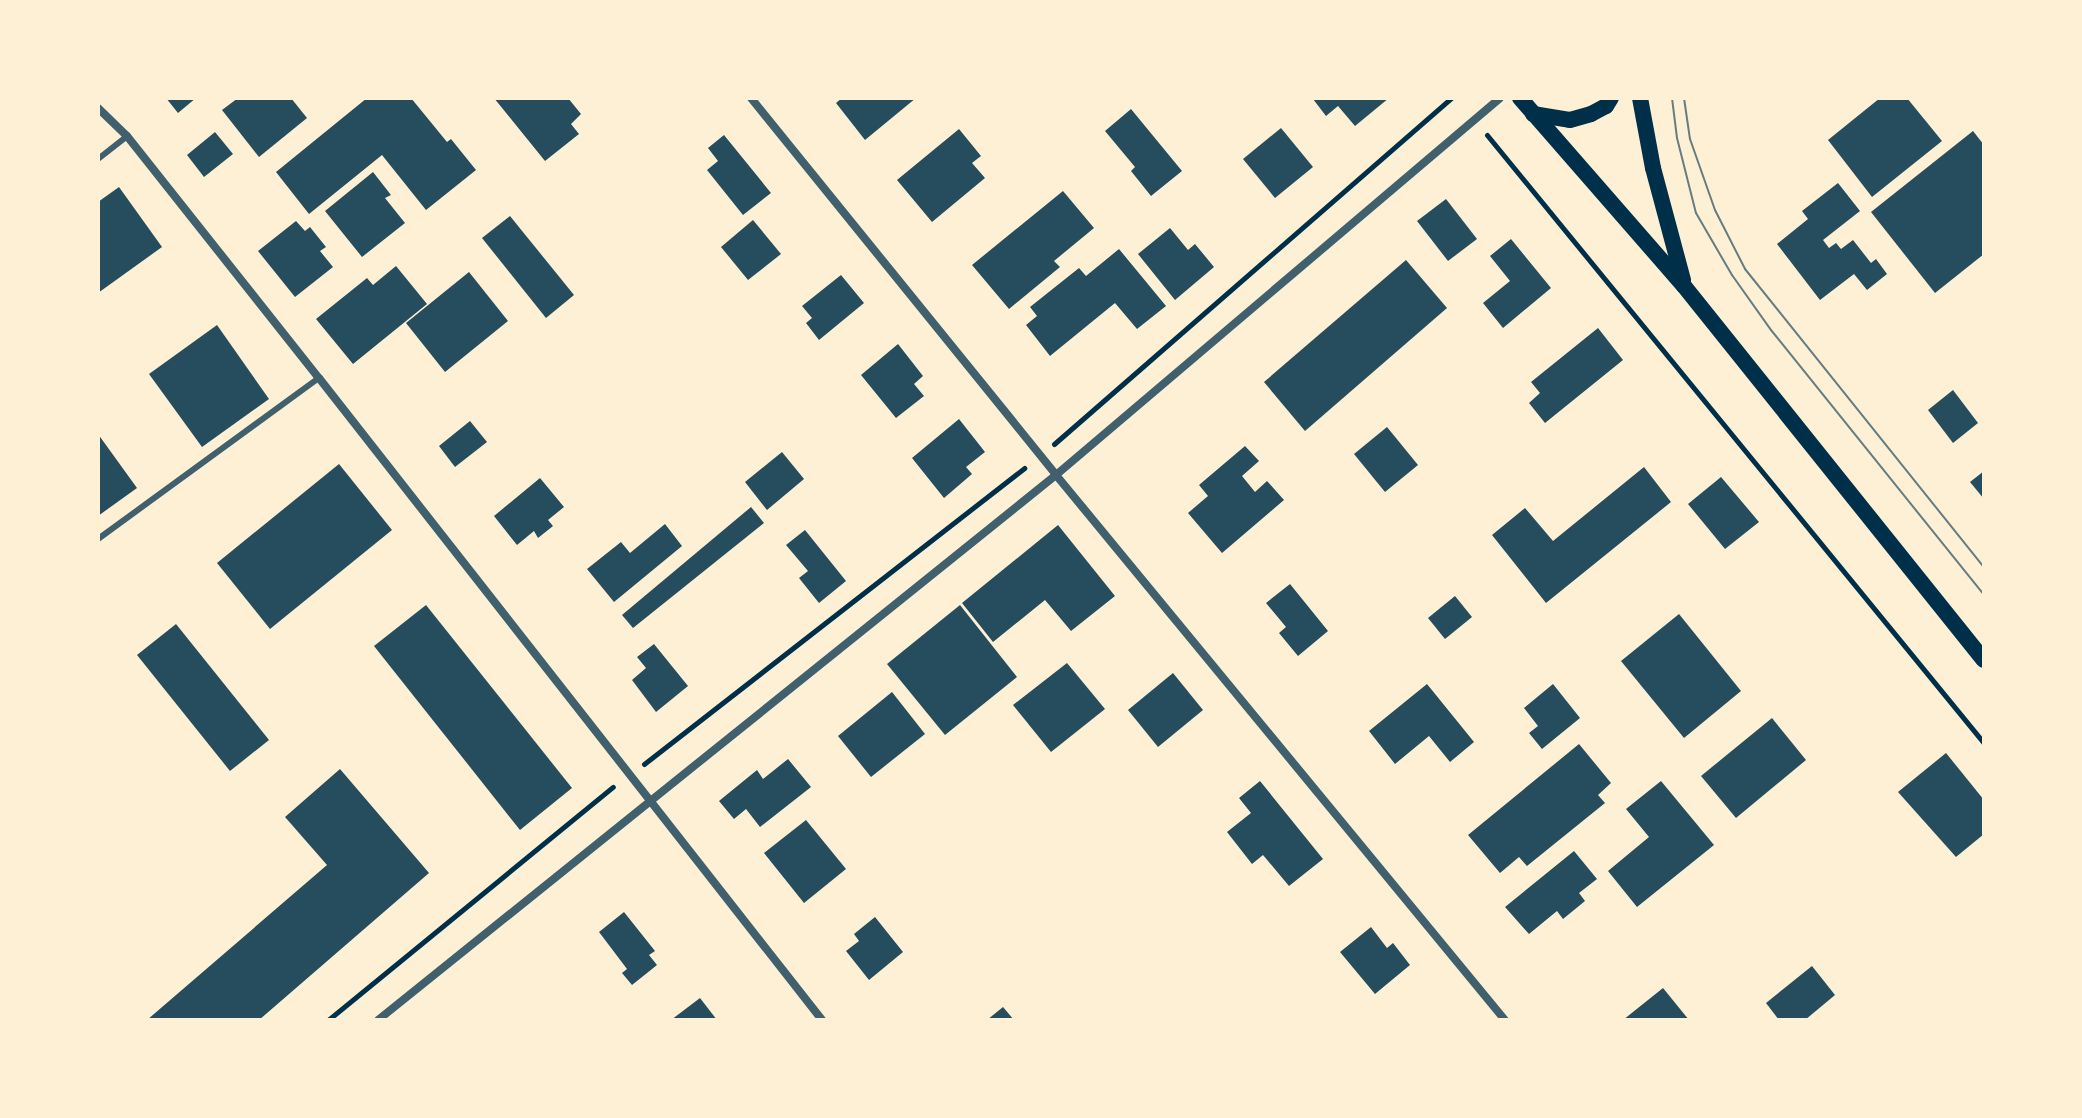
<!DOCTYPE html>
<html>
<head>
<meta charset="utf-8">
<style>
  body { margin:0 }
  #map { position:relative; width:2082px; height:1118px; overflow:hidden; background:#fdf0d5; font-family:"PT Sans Narrow",sans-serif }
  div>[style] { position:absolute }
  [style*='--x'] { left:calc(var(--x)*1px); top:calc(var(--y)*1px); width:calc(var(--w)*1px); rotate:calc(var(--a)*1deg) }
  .building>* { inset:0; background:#264d5e }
  .path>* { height:5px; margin:-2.5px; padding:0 2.5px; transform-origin:2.5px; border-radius:2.5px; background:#003049 }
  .service>* { height:6px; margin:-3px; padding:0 3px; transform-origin:3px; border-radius:3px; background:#3f606c }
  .minor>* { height:8px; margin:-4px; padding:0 4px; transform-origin:4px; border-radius:4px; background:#3f606c }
  .secondary>* { height:16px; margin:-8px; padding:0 8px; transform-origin:8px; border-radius:8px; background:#003049 }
  .tram>* { height:2px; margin:-1px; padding:0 1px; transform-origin:1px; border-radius:1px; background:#657d81 }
  span { translate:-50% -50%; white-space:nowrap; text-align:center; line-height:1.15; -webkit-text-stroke:7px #fdf0d5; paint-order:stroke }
  .frame { position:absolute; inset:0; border:100px solid #fdf0d5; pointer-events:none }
</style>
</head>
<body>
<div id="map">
  <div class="building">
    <i style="clip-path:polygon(166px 98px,196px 98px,178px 113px)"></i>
    <i style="clip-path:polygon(238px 98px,291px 98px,307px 118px,259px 157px,222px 110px)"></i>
    <i style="clip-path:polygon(367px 98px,411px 98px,447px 142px,451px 139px,476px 170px,426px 210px,382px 155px,309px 214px,276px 172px)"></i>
    <i style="clip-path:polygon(494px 98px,568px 98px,581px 114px,571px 124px,579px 134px,545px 161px)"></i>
    <i style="clip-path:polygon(842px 98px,916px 98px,865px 140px,836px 103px)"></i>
    <i style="clip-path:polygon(1389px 98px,1355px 126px,1338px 106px,1326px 116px,1313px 99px)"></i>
    <i style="clip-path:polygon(1880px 98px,1907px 98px,1942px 141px,1872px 197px,1828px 140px)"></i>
    <i style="clip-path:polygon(1131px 109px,1182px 171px,1151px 196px,1131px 171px,1135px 167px,1105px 131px)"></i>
    <i style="clip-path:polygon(1281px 128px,1313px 167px,1275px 198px,1243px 159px)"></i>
    <i style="clip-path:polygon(959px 129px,981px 156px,972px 163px,985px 178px,932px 222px,897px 180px)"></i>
    <i style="clip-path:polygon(1973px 131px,1984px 145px,1984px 254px,1935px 293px,1871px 212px)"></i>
    <i style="clip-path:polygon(215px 132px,233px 154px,204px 177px,187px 155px)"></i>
    <i style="clip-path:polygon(724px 135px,771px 193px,743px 215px,707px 170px,718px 161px,708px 148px)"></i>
    <i style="clip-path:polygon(373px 172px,391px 195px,385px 198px,405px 223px,362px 257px,325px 211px)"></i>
    <i style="clip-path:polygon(1838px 183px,1860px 211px,1823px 240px,1829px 248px,1836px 243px,1841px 249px,1853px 240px,1871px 263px,1876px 259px,1887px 274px,1867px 290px,1854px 274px,1820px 300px,1777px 244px,1808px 219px,1802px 211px)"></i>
    <i style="clip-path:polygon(119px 187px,162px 247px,98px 293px,98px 202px)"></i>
    <i style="clip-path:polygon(1063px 191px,1094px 228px,1054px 261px,1060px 267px,1009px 309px,972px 265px)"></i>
    <i style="clip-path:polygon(1446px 199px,1477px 239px,1448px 261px,1417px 221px)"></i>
    <i style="clip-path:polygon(510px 216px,574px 295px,546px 318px,482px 238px)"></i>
    <i style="clip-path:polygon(753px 220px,781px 254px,748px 280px,721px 247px)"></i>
    <i style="clip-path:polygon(296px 221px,305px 231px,310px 227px,326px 247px,320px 251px,333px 267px,295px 297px,258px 251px)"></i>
    <i style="clip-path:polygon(1170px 228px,1188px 250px,1195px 244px,1214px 267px,1175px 300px,1138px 254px)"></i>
    <i style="clip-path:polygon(1511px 239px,1551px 288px,1503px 328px,1483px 303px,1510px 281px,1490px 256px)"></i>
    <i style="clip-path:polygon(1119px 249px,1166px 306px,1137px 329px,1115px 303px,1050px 356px,1026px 325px,1037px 316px,1030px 307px,1079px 268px,1086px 276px)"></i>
    <i style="clip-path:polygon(1406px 260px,1447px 308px,1305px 431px,1264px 382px)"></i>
    <i style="clip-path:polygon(396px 266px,427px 304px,353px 364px,316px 319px,367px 278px,373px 285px)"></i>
    <i style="clip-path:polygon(469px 272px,508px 321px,445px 372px,406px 323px)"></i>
    <i style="clip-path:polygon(841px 275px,864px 303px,819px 340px,806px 323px,812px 318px,802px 306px)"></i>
    <i style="clip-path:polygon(217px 325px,269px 399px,202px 447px,149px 374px)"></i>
    <i style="clip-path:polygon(1598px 328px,1623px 360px,1545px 423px,1529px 403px,1540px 393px,1531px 382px)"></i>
    <i style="clip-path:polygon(898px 344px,923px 376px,914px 384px,924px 396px,896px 418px,861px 375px)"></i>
    <i style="clip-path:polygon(1953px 390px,1978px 423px,1953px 443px,1928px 410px)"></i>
    <i style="clip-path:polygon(959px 419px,985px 452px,966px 467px,972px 474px,944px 498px,912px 458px)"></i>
    <i style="clip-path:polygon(470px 421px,487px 442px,455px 467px,439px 446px)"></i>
    <i style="clip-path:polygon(1387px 427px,1418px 465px,1385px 492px,1354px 454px)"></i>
    <i style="clip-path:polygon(98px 434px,137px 488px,98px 516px)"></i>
    <i style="clip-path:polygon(1245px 446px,1259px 461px,1242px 476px,1255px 492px,1267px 481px,1284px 500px,1222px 553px,1188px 513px,1208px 496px,1199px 485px)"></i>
    <i style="clip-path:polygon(782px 452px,804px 479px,767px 510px,745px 482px)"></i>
    <i style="clip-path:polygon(339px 464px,392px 530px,270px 629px,217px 563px)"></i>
    <i style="clip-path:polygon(1644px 467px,1671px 502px,1546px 603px,1492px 535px,1525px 508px,1553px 541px)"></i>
    <i style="clip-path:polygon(1984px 471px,1984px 499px,1970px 482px)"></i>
    <i style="clip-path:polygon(1721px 477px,1759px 522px,1725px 549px,1688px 504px)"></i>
    <i style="clip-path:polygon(540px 478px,564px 507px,548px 520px,553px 526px,538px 538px,534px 531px,517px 545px,494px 516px)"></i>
    <i style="clip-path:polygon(751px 507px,764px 523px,633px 628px,622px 615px)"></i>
    <i style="clip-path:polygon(665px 524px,682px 546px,614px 602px,587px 569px,621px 542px,630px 553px)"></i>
    <i style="clip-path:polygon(1058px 525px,1115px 596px,1071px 631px,1045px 600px,993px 642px,962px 603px)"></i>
    <i style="clip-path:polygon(805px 530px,846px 581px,819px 603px,799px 578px,808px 571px,786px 545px)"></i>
    <i style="clip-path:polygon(1290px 584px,1328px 631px,1298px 656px,1279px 633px,1286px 627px,1266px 603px)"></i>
    <i style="clip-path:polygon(1455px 596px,1472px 617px,1445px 639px,1428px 618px)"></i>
    <i style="clip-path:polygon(426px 605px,572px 788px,520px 830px,374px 646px)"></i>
    <i style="clip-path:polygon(960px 605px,1017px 677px,945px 735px,887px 664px)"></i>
    <i style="clip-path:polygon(1679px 614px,1741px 691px,1684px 738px,1621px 661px)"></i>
    <i style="clip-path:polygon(176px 624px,269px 740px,230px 771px,137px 655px)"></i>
    <i style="clip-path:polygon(654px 644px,688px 686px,656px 712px,632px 680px,646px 668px,637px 657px)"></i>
    <i style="clip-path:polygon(1067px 663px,1105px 709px,1051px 752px,1013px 705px)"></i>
    <i style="clip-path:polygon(1173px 673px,1203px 710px,1158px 747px,1128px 710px)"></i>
    <i style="clip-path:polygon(1427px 684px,1474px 742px,1450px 762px,1429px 736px,1395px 764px,1369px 731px)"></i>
    <i style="clip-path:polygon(1553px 684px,1580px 718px,1542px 749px,1529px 733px,1538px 726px,1524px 708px)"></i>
    <i style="clip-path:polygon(892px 692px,925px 734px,871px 777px,838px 736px)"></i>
    <i style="clip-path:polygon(1772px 718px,1806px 760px,1736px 818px,1701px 776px)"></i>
    <i style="clip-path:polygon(1579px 744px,1611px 783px,1598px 795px,1605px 803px,1527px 866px,1519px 857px,1500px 873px,1468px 835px)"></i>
    <i style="clip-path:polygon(1946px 753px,1984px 800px,1984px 834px,1956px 857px,1898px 792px)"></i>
    <i style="clip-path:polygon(788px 759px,811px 787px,760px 827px,746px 809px,734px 819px,719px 801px,757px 770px,763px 779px)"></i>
    <i style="clip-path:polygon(340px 769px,429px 873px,259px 1020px,147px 1020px,327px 865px,285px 817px)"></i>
    <i style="clip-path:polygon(1260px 781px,1323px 859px,1289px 886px,1263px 855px,1252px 864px,1227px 832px,1251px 813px,1239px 798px)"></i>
    <i style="clip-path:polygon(1661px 781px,1714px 845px,1637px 907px,1608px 871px,1649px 837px,1626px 809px)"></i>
    <i style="clip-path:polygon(806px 820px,846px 869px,804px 903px,764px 853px)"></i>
    <i style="clip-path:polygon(1574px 851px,1597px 879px,1579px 893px,1585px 901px,1563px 919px,1557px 911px,1529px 934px,1505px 907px)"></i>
    <i style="clip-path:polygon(624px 912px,655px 951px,649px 955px,657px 965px,632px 985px,622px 973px,627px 969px,599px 932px)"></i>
    <i style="clip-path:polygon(875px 917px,903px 952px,869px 980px,846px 951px,859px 941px,854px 934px)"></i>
    <i style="clip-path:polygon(1371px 927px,1387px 948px,1393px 943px,1410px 965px,1375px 994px,1340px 952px)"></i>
    <i style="clip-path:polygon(1812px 966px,1835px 995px,1805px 1020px,1779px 1020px,1766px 1003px)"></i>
    <i style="clip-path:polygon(1663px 988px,1689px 1020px,1623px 1020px)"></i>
    <i style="clip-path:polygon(700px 998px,717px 1020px,671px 1020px)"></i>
    <i style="clip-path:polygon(1003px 1007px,1014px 1020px,987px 1020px)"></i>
  </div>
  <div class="path">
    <i style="--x:1487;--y:135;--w:785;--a:50.74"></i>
    <i style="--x:1054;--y:444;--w:527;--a:-41.07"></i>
    <i style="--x:644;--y:764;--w:482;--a:-37.9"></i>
    <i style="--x:328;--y:1020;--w:368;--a:-39.3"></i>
  </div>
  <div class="service">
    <i style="--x:98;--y:159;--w:37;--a:-38"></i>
    <i style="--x:98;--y:539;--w:273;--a:-36.1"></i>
  </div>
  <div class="minor">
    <i style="--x:751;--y:98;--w:485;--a:51"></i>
    <i style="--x:1056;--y:475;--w:706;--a:50.52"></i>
    <i style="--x:98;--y:108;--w:40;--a:44"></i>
    <i style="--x:127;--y:136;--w:309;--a:51.6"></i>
    <i style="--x:319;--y:378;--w:816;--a:51.92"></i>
    <i style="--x:378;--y:1020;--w:870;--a:-38.79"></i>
    <i style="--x:1056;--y:475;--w:582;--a:-40.33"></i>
  </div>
  <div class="secondary">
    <i style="--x:1520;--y:98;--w:249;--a:48.9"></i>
    <i style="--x:1684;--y:286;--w:479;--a:51.3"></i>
    <i style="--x:1640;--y:98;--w:71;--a:79.5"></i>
    <i style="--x:1653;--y:168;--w:116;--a:75"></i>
    <i style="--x:1533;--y:114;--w:37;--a:9"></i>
    <i style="--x:1570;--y:120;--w:22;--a:-16"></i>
    <i style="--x:1591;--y:114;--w:17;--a:-28"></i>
    <i style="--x:1606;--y:106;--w:9;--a:-58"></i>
  </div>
  <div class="tram">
    <i style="--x:1672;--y:98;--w:40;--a:82.9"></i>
    <i style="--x:1677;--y:138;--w:77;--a:75.8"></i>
    <i style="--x:1696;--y:213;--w:72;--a:59.9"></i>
    <i style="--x:1732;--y:275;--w:67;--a:54.7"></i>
    <i style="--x:1771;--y:330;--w:340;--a:51.2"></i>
    <i style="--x:1684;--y:98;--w:41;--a:81.7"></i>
    <i style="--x:1690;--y:139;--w:75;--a:70.6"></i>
    <i style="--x:1715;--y:210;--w:66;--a:63"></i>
    <i style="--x:1745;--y:269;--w:382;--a:51.3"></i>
  </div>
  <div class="frame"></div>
</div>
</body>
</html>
